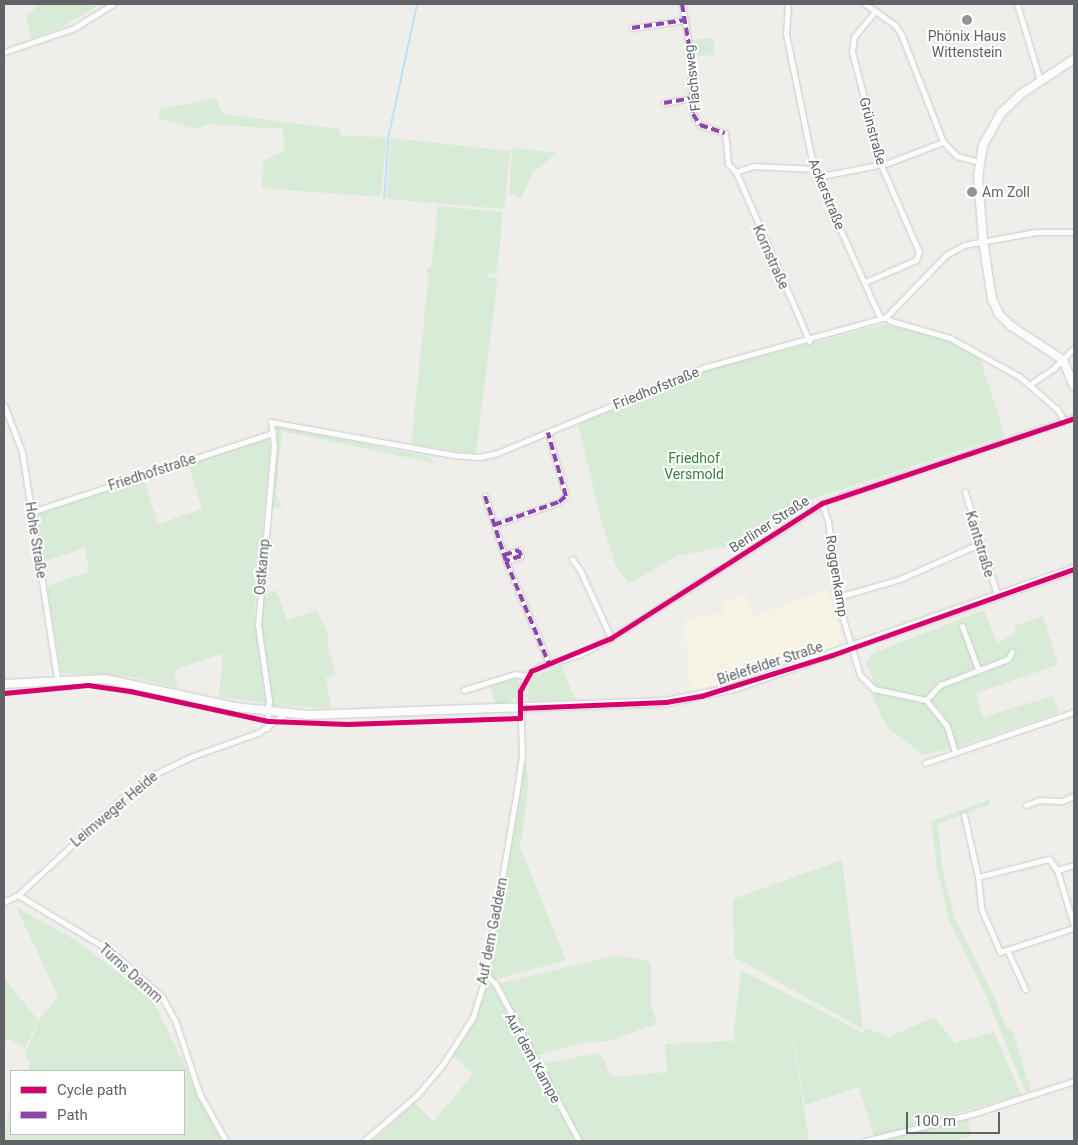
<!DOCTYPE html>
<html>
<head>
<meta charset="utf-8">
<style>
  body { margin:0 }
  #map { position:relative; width:1078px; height:1145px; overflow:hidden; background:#efeeea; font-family:Roboto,sans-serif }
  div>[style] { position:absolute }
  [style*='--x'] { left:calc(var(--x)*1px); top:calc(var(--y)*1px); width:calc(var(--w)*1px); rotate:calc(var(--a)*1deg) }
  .commercial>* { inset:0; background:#f7f3e4 }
  .green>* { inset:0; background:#d8ebd6 }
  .stream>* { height:2px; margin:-1px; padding:0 1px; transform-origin:1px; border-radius:1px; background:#bfe0f9 }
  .roads { filter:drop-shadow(0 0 1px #cbcccc) drop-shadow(0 0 1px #cbcccc) }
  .street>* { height:5px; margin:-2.5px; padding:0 2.5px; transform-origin:2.5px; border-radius:2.5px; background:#fdfcfc }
  .secondary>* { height:8px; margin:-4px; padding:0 4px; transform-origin:4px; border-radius:4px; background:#fdfcfc }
  .quiet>* { height:4px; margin-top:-2px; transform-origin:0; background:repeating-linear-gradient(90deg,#8e44ad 0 8px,transparent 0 12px) }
  .cycleway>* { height:5px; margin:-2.5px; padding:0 2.5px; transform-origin:2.5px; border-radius:2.5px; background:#d6006c }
  .dots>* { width:14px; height:14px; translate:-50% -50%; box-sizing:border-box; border:2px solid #fff; border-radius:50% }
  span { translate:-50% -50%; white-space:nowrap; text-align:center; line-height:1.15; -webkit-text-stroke:4px #fff; paint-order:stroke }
  .poi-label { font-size:14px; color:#5f6368 }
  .left { translate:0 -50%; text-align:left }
  .street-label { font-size:14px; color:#5f6368 }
  .park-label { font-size:14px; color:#348238 }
  .frame { position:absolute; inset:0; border:5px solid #5f6368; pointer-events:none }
  .legend { position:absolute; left:10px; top:1070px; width:175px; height:65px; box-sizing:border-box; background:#fff; border:1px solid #bfc1c3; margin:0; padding:6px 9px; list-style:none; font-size:15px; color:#5f6368 }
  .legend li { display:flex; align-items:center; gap:10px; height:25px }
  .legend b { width:25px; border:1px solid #bfc1c3 }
  .scale { position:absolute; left:906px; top:1112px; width:94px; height:22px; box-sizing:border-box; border:2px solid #5f6368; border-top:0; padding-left:6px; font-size:15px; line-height:18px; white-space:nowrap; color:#5f6368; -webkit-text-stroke:4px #fff; paint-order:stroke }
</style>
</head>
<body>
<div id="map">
  <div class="commercial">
    <i style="clip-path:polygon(828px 589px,842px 638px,837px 645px,739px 680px,690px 692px,685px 619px,724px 612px,722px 602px,747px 594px,753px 616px)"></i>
  </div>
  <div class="green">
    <i style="clip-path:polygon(40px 4px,101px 4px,60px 28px,31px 39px,26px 16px)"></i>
    <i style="clip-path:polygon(713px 38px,715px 55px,692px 56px,691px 40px)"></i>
    <i style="clip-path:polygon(216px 98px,223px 114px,339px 129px,341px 136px,388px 137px,380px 197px,262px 188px,263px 161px,284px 151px,283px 129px,207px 124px,197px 129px,160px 119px,158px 110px)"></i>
    <i style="clip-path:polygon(391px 138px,510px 151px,504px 209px,386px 199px)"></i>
    <i style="clip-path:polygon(512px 148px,557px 153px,533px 172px,521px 198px,509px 194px)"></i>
    <i style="clip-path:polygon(438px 206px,503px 212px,497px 273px,488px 273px,489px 278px,498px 278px,476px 454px,411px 444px,429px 273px,426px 273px,427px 268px,431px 268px)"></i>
    <i style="clip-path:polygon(886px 324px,941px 338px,979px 356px,1005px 436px,791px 506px,727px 546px,677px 556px,629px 584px,615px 563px,602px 523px,578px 424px,709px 369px)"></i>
    <i style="clip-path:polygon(277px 426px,430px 457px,434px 463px,282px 431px,276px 494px,282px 508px,270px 507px)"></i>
    <i style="clip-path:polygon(266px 438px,271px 443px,254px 614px,266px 703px,219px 697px,223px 653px,174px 670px,178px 688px,131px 677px,61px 673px,47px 586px,89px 572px,85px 548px,43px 562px,36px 516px,41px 512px,143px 478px,158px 524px,202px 509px,188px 464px)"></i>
    <i style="clip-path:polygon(276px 590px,287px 620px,317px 610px,329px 636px,327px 644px,336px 675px,326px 678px,331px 708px,272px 705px,260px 622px,262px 595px)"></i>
    <i style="clip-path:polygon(984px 610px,997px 643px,1014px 634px,1016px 625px,1043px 616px,1058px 665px,976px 693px,983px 717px,1053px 696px,1059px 713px,960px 746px,923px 755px,887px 727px,873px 699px,873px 678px,866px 663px,871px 654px)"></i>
    <i style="clip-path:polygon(561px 666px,576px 700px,530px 701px,525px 696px,531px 677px)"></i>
    <i style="clip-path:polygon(515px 678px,519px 681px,515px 697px,508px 703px,496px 705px,489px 685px)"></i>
    <i style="clip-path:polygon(525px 759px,529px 784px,520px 847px,566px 960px,494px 980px,489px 967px)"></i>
    <i style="clip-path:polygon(989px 800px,989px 805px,938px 824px,942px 868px,955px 918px,993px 994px,1007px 1030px,1012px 1029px,1031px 1091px,1026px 1093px,986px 996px,949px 920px,937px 868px,931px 821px)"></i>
    <i style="clip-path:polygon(842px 860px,863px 1029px,734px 957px,733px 899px)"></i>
    <i style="clip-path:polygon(16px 907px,77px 941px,152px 999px,222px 1141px,4px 1141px,11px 1101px,11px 1134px,184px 1134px,184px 1071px,28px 1071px,30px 1063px,25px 1054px,39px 1020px,58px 996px)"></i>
    <i style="clip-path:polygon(617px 955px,651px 962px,651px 1007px,657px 1024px,608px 1041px,582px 1043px,536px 1056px,499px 987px,501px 983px)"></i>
    <i style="clip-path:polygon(741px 970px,864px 1033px,865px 1028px,889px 1037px,934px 1017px,955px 1043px,994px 1032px,1021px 1095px,874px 1137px,859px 1087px,805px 1105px,787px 1005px,809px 1141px,582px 1141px,539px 1064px,599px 1053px,613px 1077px,667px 1072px,665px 1044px,733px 1041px)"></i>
    <i style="clip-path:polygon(4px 979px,38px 1020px,25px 1048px,9px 1039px,4px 1044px)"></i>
    <i style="clip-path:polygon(488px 984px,493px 986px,576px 1141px,373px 1141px,415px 1102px,433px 1122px,473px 1074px,452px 1055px,475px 1018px,485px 986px)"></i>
    <i style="clip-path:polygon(968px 1117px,971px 1136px,954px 1141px,876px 1141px)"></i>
  </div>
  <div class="stream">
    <i style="--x:384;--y:198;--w:64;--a:-85.5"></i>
    <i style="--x:389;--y:134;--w:133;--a:-77.8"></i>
  </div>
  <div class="roads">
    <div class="street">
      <i style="--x:682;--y:4;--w:42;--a:80.3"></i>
      <i style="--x:689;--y:45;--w:69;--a:86.7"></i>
      <i style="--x:693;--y:114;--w:13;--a:58"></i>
      <i style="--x:700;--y:125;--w:26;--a:18"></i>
      <i style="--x:725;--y:133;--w:31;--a:84"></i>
      <i style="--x:728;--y:164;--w:11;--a:45"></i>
      <i style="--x:736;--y:172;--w:18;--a:-19"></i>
      <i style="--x:753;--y:166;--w:62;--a:2.8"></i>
      <i style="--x:788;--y:4;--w:30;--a:94"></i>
      <i style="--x:786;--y:34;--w:125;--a:78.4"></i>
      <i style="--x:811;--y:156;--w:14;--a:73"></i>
      <i style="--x:815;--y:169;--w:10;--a:45"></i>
      <i style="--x:822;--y:176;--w:15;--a:86"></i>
      <i style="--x:823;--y:191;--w:139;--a:65.8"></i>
      <i style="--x:865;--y:4;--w:37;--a:35"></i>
      <i style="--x:895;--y:25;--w:11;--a:56"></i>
      <i style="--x:901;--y:34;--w:116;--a:68.7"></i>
      <i style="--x:943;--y:142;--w:20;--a:45"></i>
      <i style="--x:957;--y:156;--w:23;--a:15"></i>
      <i style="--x:1017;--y:4;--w:79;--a:73.2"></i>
      <i style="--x:632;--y:28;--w:54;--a:-8.6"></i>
      <i style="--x:4;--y:52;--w:74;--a:-18.9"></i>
      <i style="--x:74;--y:28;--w:46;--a:-31.6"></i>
      <i style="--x:664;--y:103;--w:28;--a:-10"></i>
      <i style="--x:736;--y:172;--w:184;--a:66.6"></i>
      <i style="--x:822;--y:176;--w:67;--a:-11.1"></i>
      <i style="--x:888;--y:163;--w:59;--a:-20.9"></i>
      <i style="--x:865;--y:282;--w:56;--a:-23.3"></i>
      <i style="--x:916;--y:260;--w:9;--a:-69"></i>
      <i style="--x:919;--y:252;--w:95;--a:-113.6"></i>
      <i style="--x:881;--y:165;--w:118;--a:-104.3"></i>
      <i style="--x:852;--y:51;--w:14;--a:-82"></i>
      <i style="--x:854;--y:37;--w:33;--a:-51"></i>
      <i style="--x:886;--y:317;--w:6;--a:39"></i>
      <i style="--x:891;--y:321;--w:61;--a:16.1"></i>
      <i style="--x:950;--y:338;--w:80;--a:29.1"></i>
      <i style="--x:1020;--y:377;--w:49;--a:40.9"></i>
      <i style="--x:1057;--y:409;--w:12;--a:59"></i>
      <i style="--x:1029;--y:385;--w:29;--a:-34"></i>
      <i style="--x:1053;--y:369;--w:30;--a:-45"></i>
      <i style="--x:4;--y:405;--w:50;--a:69"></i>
      <i style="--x:22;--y:452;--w:230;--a:81.2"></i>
      <i style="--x:965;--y:492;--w:108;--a:72.7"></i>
      <i style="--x:485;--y:496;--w:68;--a:72.1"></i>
      <i style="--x:506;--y:561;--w:112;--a:67.3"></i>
      <i style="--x:822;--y:503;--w:19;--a:72"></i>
      <i style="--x:828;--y:521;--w:85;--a:82.5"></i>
      <i style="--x:839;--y:605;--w:73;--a:73.3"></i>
      <i style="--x:860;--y:675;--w:20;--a:45"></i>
      <i style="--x:874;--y:689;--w:53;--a:11.9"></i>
      <i style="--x:926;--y:700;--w:33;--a:51"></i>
      <i style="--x:947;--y:726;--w:27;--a:73"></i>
      <i style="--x:31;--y:512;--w:255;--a:-18.1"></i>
      <i style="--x:494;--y:525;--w:69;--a:-19.5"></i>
      <i style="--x:559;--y:502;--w:9;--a:-41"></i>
      <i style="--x:566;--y:496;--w:66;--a:-105.9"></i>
      <i style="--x:504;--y:555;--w:16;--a:-18"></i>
      <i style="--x:519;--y:550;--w:6;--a:72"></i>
      <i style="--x:521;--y:556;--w:16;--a:162"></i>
      <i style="--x:572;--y:559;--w:14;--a:54"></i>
      <i style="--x:580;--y:570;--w:75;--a:65.5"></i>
      <i style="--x:838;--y:597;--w:65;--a:-16.2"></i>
      <i style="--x:900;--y:579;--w:86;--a:-23.9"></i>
      <i style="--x:962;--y:626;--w:46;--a:69.6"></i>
      <i style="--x:464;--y:690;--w:53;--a:-17.4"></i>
      <i style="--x:515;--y:674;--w:11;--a:10"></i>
      <i style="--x:926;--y:700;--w:21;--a:-47"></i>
      <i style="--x:940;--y:685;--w:73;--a:-20.9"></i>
      <i style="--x:1008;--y:659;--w:8;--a:-60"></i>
      <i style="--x:267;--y:728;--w:27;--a:-86"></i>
      <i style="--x:269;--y:701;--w:77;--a:-98.2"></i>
      <i style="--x:258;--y:625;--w:179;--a:-84.9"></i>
      <i style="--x:274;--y:447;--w:25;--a:-97"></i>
      <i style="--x:271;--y:422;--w:185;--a:10.3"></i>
      <i style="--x:453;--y:455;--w:27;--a:4"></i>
      <i style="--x:480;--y:457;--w:17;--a:-13"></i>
      <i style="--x:497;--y:453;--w:226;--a:-22.4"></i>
      <i style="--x:706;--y:367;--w:187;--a:-15.5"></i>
      <i style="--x:886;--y:317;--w:86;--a:-45.9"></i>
      <i style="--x:946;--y:255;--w:21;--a:-29"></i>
      <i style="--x:964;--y:245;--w:73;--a:-10.2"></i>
      <i style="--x:1036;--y:232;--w:38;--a:0"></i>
      <i style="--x:925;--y:763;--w:157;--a:-18.9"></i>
      <i style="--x:1026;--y:805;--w:15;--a:-20"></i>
      <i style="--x:1040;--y:800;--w:22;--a:3"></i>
      <i style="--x:1062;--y:801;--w:13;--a:-23"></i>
      <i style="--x:964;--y:815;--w:64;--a:77.3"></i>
      <i style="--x:1057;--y:870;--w:18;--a:-16"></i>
      <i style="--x:18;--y:895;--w:109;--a:31.1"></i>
      <i style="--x:111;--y:951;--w:69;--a:42"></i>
      <i style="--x:162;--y:997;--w:26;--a:61"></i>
      <i style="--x:175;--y:1020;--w:79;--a:71.6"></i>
      <i style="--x:200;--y:1095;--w:53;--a:60.5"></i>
      <i style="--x:4;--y:902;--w:16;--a:-27"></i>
      <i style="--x:18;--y:895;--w:142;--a:-42.7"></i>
      <i style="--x:122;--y:799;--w:41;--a:-37.1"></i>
      <i style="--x:155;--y:774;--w:42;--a:-25.3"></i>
      <i style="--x:193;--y:756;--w:69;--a:-19.5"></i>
      <i style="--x:258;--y:733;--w:35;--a:-35"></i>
      <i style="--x:1074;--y:926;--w:59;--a:-106.9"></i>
      <i style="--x:1057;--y:870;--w:14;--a:-126"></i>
      <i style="--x:1049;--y:859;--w:73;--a:165.8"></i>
      <i style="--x:978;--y:877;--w:31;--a:84"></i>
      <i style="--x:981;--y:908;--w:48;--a:66.6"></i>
      <i style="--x:1000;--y:952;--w:78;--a:-18"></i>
      <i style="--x:1008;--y:952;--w:41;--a:65.3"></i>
      <i style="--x:486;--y:975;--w:12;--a:42"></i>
      <i style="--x:495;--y:983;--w:179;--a:62"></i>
      <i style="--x:364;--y:1141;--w:72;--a:-41"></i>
      <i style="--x:418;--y:1094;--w:39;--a:-50"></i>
      <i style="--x:443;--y:1064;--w:56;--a:-57.4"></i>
      <i style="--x:473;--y:1017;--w:44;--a:-72.8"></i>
      <i style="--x:486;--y:975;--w:188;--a:-80.5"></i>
      <i style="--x:517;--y:790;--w:34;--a:-82"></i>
      <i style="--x:522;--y:756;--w:65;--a:-91.8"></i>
      <i style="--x:520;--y:691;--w:16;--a:-68"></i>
      <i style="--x:526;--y:676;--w:15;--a:-37"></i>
      <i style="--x:538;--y:667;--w:44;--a:-17.2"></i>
      <i style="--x:580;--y:654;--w:35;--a:-27"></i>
      <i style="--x:611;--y:638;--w:256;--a:-32.4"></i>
      <i style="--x:827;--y:501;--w:261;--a:-18.6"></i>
      <i style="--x:865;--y:1141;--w:110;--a:-14.2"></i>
      <i style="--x:972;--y:1114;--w:107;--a:-17.9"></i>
    </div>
    <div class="secondary">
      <i style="--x:1074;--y:59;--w:64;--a:146.6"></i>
      <i style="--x:1021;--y:94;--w:28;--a:136"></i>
      <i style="--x:1001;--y:113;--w:37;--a:119"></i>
      <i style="--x:983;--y:145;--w:31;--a:99"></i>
      <i style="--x:978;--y:176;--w:64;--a:85.5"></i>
      <i style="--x:983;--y:240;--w:60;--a:81.3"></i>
      <i style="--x:992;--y:299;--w:17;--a:65"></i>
      <i style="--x:999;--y:314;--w:17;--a:45"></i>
      <i style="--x:1011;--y:326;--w:62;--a:33.2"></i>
      <i style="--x:1063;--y:360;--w:28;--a:67"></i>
      <i style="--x:4;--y:684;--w:101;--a:-2.8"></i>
      <i style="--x:105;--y:679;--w:134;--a:12.1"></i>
      <i style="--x:236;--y:707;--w:72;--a:6.3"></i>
      <i style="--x:308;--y:715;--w:358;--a:-2.1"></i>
      <i style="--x:666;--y:702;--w:69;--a:-11.6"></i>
      <i style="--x:734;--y:688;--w:360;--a:-19.3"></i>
    </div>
  </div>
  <div class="quiet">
    <i style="--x:682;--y:4;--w:42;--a:80.3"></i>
    <i style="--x:689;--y:45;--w:69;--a:86.7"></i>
    <i style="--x:693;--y:114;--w:13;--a:58"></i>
    <i style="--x:700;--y:125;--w:26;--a:18"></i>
    <i style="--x:632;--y:28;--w:54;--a:-8.6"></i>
    <i style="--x:664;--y:103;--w:28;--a:-10"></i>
    <i style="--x:485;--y:496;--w:68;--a:72.1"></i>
    <i style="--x:506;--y:561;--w:112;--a:67.3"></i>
    <i style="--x:494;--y:525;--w:69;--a:-19.5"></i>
    <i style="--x:559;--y:502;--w:9;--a:-41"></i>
    <i style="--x:566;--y:496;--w:66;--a:-105.9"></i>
    <i style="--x:504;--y:555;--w:16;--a:-18"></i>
    <i style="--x:519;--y:550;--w:6;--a:72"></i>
    <i style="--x:521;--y:556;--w:16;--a:162"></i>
  </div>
  <div class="cycleway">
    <i style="--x:4;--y:693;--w:84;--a:-5.4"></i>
    <i style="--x:88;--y:685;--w:42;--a:8.1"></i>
    <i style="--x:130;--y:691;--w:141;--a:12.3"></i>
    <i style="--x:268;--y:721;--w:79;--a:2.2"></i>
    <i style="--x:347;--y:724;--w:173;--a:-2"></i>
    <i style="--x:520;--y:718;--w:27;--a:-90"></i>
    <i style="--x:520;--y:691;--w:23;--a:-61"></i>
    <i style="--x:531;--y:671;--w:87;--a:-22.4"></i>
    <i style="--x:611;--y:638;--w:250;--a:-32.6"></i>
    <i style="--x:822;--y:503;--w:266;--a:-18.6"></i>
    <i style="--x:520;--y:708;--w:146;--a:-2.4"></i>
    <i style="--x:666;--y:702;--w:36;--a:-10"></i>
    <i style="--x:701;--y:696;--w:137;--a:-17.4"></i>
    <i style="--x:832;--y:655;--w:257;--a:-19.6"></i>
  </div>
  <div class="dots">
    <i style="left:967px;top:20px;background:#919496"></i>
    <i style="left:972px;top:192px;background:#919496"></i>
  </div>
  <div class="poi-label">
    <span style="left:967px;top:44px">Phönix Haus<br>Wittenstein</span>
    <span class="left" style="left:982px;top:192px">Am Zoll</span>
  </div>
  <div class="street-label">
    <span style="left:692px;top:78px;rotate:-96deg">Flachsweg</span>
    <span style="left:873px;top:131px;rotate:75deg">Grünstraße</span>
    <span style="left:827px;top:194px;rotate:68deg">Ackerstraße</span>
    <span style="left:771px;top:257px;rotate:66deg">Kornstraße</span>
    <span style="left:656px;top:388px;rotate:-22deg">Friedhofstraße</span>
    <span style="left:152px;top:472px;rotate:-18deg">Friedhofstraße</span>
    <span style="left:769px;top:524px;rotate:-33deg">Berliner Straße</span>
    <span style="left:36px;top:540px;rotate:81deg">Hohe Straße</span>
    <span style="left:980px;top:544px;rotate:73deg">Kantstraße</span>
    <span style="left:262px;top:567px;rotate:-85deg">Ostkamp</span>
    <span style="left:837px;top:576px;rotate:81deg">Roggenkamp</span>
    <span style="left:770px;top:663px;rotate:-18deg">Bielefelder Straße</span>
    <span style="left:114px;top:809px;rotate:-40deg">Leimweger Heide</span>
    <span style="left:492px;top:931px;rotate:-79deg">Auf dem Gaddern</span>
    <span style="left:131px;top:973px;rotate:42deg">Türns Damm</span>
    <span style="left:533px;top:1058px;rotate:61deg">Auf dem Kampe</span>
  </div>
  <div class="park-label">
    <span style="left:694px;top:466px">Friedhof<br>Versmold</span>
  </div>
  <div class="frame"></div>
  <ul class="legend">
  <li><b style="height:6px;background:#d6006c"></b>Cycle path</li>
  <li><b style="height:6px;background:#8e44ad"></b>Path</li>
  </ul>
  <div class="scale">100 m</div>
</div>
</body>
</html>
